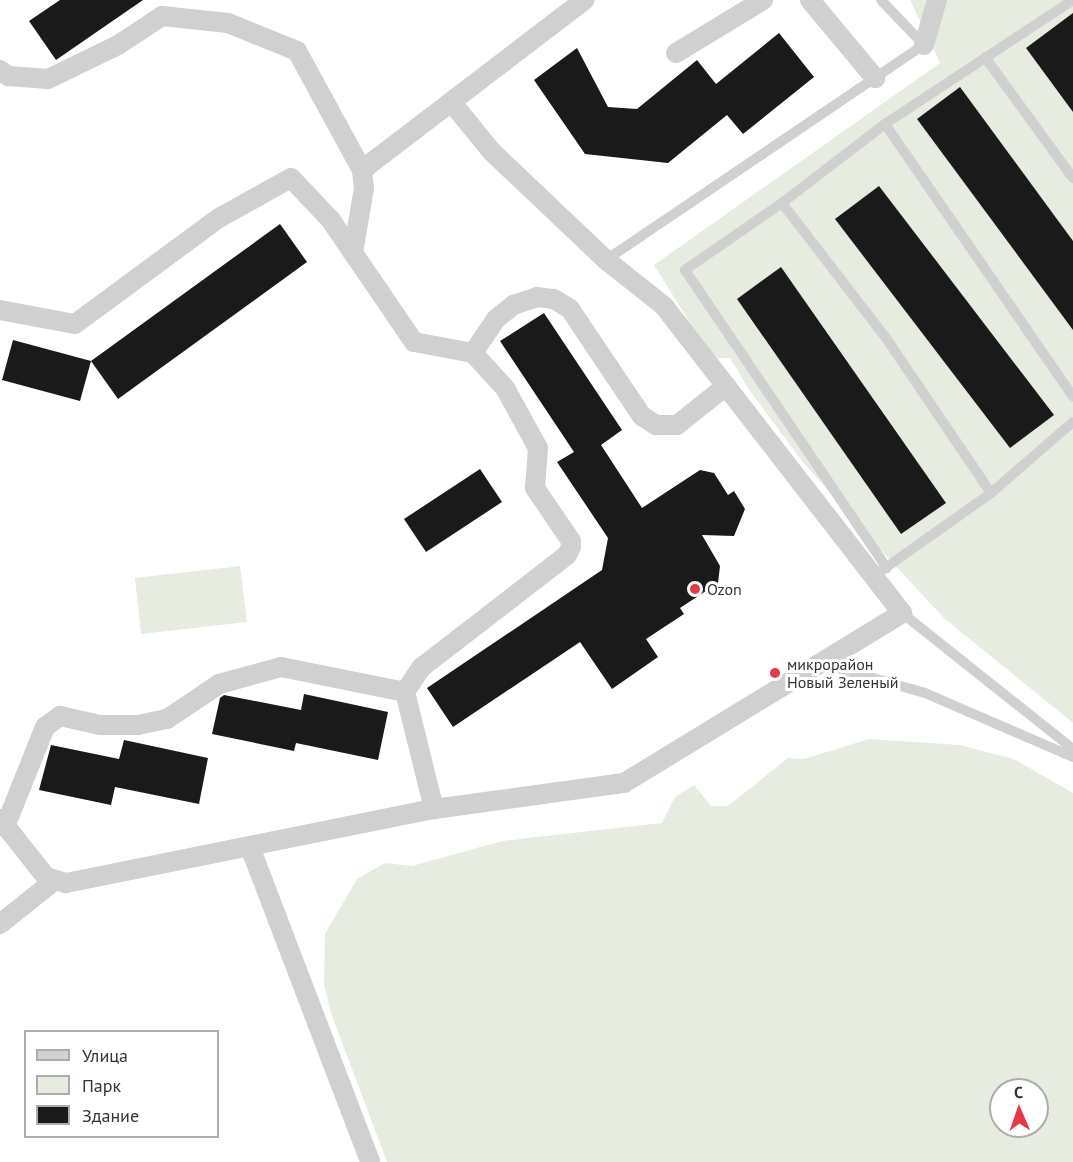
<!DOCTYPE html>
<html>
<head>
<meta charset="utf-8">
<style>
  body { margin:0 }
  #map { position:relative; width:1073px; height:1162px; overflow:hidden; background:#fff; font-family:"PT Sans",sans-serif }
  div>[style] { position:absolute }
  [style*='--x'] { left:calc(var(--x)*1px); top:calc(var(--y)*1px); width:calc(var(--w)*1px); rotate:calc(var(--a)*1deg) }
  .green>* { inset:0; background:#e6ecdf }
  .building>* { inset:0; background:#1a1a1a }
  .lane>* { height:10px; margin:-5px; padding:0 5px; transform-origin:5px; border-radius:5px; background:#d0d0d0 }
  .street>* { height:20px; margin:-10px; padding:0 10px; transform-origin:10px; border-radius:10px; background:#d0d0d0 }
  .dots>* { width:16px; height:16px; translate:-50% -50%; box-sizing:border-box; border:3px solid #fff; border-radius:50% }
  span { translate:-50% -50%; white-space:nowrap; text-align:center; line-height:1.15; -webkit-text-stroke:6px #fff; paint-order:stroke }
  .poi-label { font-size:16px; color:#333 }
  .left { translate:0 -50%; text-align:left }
  .legend { position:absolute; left:24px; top:1030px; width:195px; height:108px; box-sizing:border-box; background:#fff; border:2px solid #adadad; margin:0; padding:8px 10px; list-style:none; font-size:18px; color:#333 }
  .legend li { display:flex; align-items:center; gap:12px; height:30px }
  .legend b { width:30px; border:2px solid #adadad }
  .north { position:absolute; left:989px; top:1078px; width:60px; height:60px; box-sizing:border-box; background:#fff; border:2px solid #adadad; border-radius:50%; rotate:358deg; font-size:16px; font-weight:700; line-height:24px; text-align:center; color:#333 }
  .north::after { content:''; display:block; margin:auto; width:21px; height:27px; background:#e63946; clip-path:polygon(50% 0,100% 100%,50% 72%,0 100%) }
</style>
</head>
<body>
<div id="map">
  <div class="green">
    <i style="clip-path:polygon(910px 0,1073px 0,1073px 723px,944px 618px,876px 545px,802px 461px,750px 391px,730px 358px,718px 358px,707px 350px,654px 265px,940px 63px)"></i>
    <i style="clip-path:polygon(240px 566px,247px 622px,141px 634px,135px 578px)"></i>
    <i style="clip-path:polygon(evenodd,869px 739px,959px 745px,1014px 759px,1073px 793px,1073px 1162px,387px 1162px,331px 1013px,324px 984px,325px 934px,357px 879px,385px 863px,412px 866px,502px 841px,662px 823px,675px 797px,694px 785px,711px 806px,728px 806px,788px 758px,804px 759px,869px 739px,1001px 1090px,1037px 1090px,1037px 1126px,1001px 1126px,1001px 1090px)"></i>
  </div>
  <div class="building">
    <i style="clip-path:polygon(60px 0,143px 0,56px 60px,29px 21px)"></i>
    <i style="clip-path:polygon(1073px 13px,1073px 112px,1026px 48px)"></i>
    <i style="clip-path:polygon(779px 33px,814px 77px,743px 134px,727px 115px,668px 163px,585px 154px,534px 80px,577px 48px,608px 107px,637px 109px,697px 60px,716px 84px)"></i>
    <i style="clip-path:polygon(960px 87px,1073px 241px,1073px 330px,917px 119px)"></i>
    <i style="clip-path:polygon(879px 186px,1054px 415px,1010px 448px,835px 219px)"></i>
    <i style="clip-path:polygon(280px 224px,307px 262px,118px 399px,91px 361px)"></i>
    <i style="clip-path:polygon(781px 267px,946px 503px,901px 534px,737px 299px)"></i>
    <i style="clip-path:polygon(544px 313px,622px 430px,601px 445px,642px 508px,700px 470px,714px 473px,728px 495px,734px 491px,745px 509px,734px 536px,702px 535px,720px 566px,718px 583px,680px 608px,684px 614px,646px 639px,658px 657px,612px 689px,580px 642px,453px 727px,427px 688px,602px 570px,608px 538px,557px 462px,574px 452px,500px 341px)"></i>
    <i style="clip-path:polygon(13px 340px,91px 361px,80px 401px,2px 380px)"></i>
    <i style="clip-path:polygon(480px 469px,502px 502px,426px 552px,404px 519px)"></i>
    <i style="clip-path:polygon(304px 694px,388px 712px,378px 760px,296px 743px,294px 751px,212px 734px,220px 698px,224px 695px,301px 710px)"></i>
    <i style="clip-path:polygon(124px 740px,208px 758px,199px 804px,115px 787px,111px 805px,39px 790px,51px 745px,119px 759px)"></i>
  </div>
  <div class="lane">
    <i style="--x:1073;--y:0;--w:225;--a:146.6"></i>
    <i style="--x:885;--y:124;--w:130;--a:142.5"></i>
    <i style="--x:782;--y:203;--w:170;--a:52.4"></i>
    <i style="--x:886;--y:338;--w:187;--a:55.9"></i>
    <i style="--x:991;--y:493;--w:108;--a:-40.9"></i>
    <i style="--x:985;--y:57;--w:150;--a:54"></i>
    <i style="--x:885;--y:124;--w:331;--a:55.4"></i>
    <i style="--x:782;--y:203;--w:118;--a:145.4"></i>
    <i style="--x:685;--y:270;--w:360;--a:55.9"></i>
    <i style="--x:606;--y:260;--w:384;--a:-34.1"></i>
    <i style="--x:924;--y:45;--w:62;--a:-133.7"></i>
    <i style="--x:881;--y:571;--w:135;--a:-35.3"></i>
    <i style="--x:902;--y:613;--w:218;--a:38.5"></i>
    <i style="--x:820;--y:663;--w:109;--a:15.9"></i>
    <i style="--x:925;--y:693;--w:161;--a:23.4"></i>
  </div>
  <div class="street">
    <i style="--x:810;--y:0;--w:102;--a:50.2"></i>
    <i style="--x:924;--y:45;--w:47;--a:-73.9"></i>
    <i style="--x:676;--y:53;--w:102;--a:-31.3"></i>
    <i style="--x:0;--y:70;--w:10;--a:37"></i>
    <i style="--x:8;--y:76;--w:40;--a:4.3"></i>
    <i style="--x:48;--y:79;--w:78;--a:-25.9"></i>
    <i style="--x:118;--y:45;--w:53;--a:-33.4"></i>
    <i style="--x:162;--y:16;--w:66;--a:6.1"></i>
    <i style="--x:228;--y:23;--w:74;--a:22.1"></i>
    <i style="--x:297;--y:51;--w:136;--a:61.4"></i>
    <i style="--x:362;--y:170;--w:18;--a:84"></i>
    <i style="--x:364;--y:188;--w:66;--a:99.6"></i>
    <i style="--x:362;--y:170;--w:280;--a:-37.4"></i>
    <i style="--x:0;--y:310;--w:76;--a:10.6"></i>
    <i style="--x:75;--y:324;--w:179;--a:-36.4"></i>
    <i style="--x:219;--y:218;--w:82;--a:-29.1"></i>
    <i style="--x:291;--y:178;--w:57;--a:46.4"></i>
    <i style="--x:330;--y:219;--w:149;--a:55.7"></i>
    <i style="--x:414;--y:342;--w:60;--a:10.6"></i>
    <i style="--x:473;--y:353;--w:47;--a:47.6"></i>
    <i style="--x:505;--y:388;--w:68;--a:61.2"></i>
    <i style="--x:538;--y:448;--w:40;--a:94.3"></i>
    <i style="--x:535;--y:488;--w:64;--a:55.8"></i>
    <i style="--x:571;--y:541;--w:6;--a:90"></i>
    <i style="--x:571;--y:547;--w:9;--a:117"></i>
    <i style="--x:567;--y:555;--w:185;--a:142.3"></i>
    <i style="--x:421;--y:668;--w:29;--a:124"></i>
    <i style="--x:405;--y:692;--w:121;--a:76.1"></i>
    <i style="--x:473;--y:353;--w:41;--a:-55.9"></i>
    <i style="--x:496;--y:319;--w:22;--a:-39"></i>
    <i style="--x:513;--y:305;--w:25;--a:-18"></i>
    <i style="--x:537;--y:297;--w:17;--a:7"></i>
    <i style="--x:554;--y:299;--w:19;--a:32"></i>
    <i style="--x:570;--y:309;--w:129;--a:56.1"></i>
    <i style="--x:642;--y:416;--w:17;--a:33"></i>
    <i style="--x:656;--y:425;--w:21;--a:0"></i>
    <i style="--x:677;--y:425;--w:63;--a:-38.5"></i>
    <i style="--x:0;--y:819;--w:74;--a:51.6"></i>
    <i style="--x:46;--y:877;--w:21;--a:17"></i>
    <i style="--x:66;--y:883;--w:375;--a:-11.4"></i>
    <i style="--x:434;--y:809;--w:192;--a:-7.8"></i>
    <i style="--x:624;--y:783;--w:326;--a:-31.4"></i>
    <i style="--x:902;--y:613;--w:388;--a:-127.8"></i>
    <i style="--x:664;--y:306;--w:74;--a:-141.6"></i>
    <i style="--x:606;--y:260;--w:157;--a:-136.5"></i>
    <i style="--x:492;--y:152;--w:62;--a:-129.1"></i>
    <i style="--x:5;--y:827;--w:108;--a:-68.2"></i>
    <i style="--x:45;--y:727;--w:19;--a:-36"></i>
    <i style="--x:60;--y:716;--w:41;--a:12.7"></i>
    <i style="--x:100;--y:725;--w:38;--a:0"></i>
    <i style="--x:138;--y:725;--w:30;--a:-12"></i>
    <i style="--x:167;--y:719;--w:63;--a:-33.9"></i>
    <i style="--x:219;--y:684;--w:64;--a:-15.3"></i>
    <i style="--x:281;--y:667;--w:126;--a:11.4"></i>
    <i style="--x:250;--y:847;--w:337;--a:69.1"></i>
    <i style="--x:0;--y:924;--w:69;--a:-38.5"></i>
  </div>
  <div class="dots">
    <i style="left:695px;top:589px;background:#e63946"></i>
    <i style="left:775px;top:673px;background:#e63946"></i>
  </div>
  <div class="poi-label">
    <span class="left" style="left:707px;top:589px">Ozon</span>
    <span class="left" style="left:787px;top:673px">микрорайон<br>Новый Зеленый</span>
  </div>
  <ul class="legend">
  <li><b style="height:8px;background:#d0d0d0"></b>Улица</li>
  <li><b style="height:16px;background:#e6ecdf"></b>Парк</li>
  <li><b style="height:16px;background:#1a1a1a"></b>Здание</li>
  </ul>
  <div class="north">С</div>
</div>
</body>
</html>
